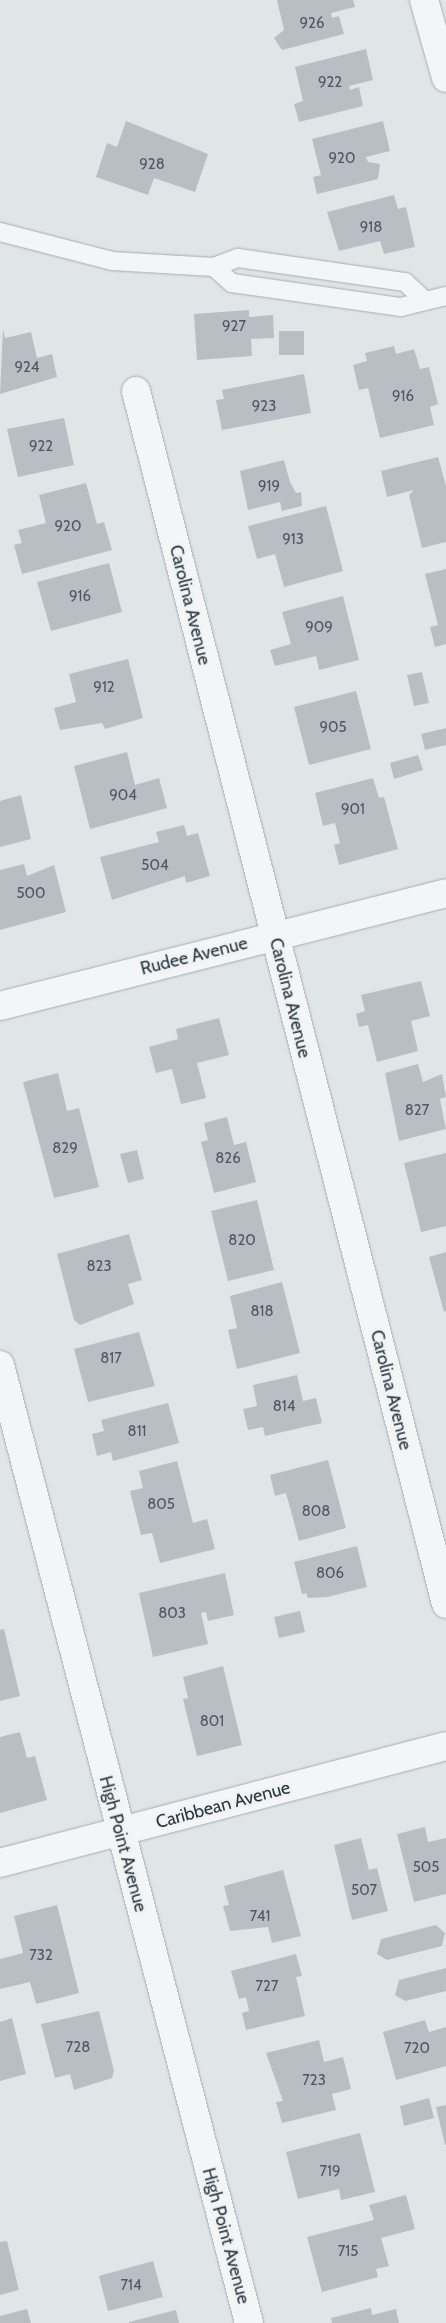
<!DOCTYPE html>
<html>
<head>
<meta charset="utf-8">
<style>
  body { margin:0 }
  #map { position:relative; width:446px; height:2323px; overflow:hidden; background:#e0e5e8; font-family:Cabin,sans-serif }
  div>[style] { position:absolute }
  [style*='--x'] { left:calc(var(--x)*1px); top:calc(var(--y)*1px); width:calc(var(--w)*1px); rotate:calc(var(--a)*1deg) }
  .building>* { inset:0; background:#b8bfc4 }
  .roads { filter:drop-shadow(0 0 1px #a6adb2) drop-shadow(0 0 1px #a6adb2) }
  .service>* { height:18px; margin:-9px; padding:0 9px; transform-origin:9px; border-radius:9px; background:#f3f5f7 }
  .minor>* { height:28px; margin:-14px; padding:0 14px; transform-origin:14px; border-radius:14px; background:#f3f5f7 }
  span { translate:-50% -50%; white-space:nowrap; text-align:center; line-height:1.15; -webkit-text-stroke:4.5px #eff3f6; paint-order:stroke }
  .number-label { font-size:15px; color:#4e5860 }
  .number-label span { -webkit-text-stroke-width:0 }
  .street-label { font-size:18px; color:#2a363e }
</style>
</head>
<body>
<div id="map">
  <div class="building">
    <i style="clip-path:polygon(277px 0,353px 0,355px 7px,331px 13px,332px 18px,339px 16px,344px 34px,282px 50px,274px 38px,284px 30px)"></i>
    <i style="clip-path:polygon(366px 49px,373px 80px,349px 86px,350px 90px,359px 87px,363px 106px,299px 122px,294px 104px,303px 101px,295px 67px)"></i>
    <i style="clip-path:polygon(126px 121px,208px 154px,195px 192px,154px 178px,148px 195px,96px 177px,107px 143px,117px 147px)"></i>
    <i style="clip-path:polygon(383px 121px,390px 151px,366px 157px,368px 162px,380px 164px,378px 179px,317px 194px,313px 177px,321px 175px,312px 139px)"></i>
    <i style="clip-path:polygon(394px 195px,398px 209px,406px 207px,415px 247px,384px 254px,380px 241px,339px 251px,327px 212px)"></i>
    <i style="clip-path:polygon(249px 310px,249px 317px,273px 315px,274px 338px,251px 339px,252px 356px,197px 360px,194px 314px)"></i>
    <i style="clip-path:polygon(3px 329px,5px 338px,31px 332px,37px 358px,52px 354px,57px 377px,0 394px)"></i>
    <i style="clip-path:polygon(279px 331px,304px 331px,304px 355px,279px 355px)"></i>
    <i style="clip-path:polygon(394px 346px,396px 354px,414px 349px,420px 369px,429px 367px,438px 404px,430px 407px,434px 425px,380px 438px,368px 388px,359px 390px,353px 365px,367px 361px,365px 353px)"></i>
    <i style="clip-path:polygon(304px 374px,311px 413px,222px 430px,216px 400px,224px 399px,222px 390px)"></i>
    <i style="clip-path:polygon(64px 418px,74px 465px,18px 477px,7px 429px)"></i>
    <i style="clip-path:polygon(438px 457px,446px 486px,446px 542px,422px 548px,409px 495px,414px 490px,387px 497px,381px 471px)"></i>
    <i style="clip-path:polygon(284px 460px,290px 482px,296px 493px,301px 492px,302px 506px,282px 511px,280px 502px,248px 510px,240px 471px)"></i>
    <i style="clip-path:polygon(86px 483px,97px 524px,104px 522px,112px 550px,22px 574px,14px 545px,22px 543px,18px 530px,46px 523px,39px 495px)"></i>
    <i style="clip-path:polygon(326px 506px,343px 571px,284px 587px,275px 554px,257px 559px,248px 526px)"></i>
    <i style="clip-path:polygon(109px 563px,122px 612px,51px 631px,37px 582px)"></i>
    <i style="clip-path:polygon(446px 569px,446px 644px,435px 647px,430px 627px,438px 625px,425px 574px)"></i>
    <i style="clip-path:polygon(343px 596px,359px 660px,319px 670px,316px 656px,275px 666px,270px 650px,291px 644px,282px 612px)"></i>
    <i style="clip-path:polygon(128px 659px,143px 718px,105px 729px,102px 723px,60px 730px,54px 708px,76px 702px,69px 674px)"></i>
    <i style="clip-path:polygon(422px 672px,429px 703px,414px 706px,407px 675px)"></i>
    <i style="clip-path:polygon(356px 691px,371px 749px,309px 765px,294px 707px)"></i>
    <i style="clip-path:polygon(446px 728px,446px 745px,425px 750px,421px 734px)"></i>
    <i style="clip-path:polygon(127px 752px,135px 785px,159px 778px,167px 808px,90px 829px,74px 766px)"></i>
    <i style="clip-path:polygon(418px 755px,423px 770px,394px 779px,390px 763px)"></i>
    <i style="clip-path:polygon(373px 778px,379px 798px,384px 797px,398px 849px,339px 865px,334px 845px,340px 843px,335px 823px,323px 826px,315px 793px)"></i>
    <i style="clip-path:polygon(21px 795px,31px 839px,0 847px,0 801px)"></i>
    <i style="clip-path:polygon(184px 825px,187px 836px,198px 833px,210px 876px,186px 883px,185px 876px,112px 900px,100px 857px,159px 842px,156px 832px)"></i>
    <i style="clip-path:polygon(24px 864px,27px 876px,54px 865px,66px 912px,0 930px,0 870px)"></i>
    <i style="clip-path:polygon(421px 981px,430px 1016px,411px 1021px,418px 1051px,377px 1062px,368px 1025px,359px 1027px,356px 1014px,365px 1011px,361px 995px)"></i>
    <i style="clip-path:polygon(219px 1018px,229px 1055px,197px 1063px,206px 1098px,181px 1104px,172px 1069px,156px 1073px,149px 1047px,178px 1039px,176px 1029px)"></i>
    <i style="clip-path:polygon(418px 1064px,423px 1082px,442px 1074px,446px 1097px,440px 1099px,446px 1129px,399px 1141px,385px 1073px)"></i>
    <i style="clip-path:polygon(58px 1073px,67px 1111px,79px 1108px,99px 1187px,54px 1198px,23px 1082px)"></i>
    <i style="clip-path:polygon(227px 1117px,234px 1145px,246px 1142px,256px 1182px,214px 1193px,201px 1142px,208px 1140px,204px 1123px)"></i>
    <i style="clip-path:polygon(137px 1150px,144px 1179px,128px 1183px,120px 1154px)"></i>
    <i style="clip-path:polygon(446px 1153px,446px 1226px,421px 1232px,404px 1163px)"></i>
    <i style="clip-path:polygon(257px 1200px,274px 1270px,228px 1281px,211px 1211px)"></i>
    <i style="clip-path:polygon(129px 1234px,142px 1280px,128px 1284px,134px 1304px,80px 1325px,74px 1320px,57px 1254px)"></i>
    <i style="clip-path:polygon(446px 1252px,446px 1311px,444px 1312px,429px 1257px)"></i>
    <i style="clip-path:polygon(282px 1282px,300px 1353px,237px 1369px,228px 1330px,237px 1328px,230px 1296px)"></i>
    <i style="clip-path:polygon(139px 1332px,155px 1386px,88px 1402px,74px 1349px)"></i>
    <i style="clip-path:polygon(297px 1375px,303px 1401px,316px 1398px,322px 1423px,265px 1436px,263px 1427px,248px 1430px,243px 1409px,257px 1406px,253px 1385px)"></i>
    <i style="clip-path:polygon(168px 1403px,179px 1443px,113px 1461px,111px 1452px,97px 1456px,92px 1434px,104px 1431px,101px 1420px)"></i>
    <i style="clip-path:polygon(328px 1460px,346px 1528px,299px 1541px,286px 1493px,275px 1496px,270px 1475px)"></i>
    <i style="clip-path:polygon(177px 1461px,193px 1523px,207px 1519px,215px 1549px,160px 1563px,152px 1533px,141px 1535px,130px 1491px,143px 1488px,139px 1471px)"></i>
    <i style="clip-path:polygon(357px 1546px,367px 1587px,327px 1597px,308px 1598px,306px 1593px,302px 1594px,294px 1562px)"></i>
    <i style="clip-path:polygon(225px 1573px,234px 1615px,208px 1621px,206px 1612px,201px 1613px,208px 1644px,153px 1657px,139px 1593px)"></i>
    <i style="clip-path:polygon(300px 1611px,305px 1632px,279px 1638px,274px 1617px)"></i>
    <i style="clip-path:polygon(4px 1629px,20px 1696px,0 1701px,0 1630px)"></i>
    <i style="clip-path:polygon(223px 1666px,242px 1745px,197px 1756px,183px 1699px,188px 1698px,183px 1677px)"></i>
    <i style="clip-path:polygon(20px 1732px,27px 1758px,35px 1756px,47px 1800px,0 1813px,0 1737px)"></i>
    <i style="clip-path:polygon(425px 1827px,428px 1842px,446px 1838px,446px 1894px,414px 1902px,397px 1834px)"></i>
    <i style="clip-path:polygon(361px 1838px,369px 1870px,377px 1868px,388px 1911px,352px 1920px,334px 1845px)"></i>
    <i style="clip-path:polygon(283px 1870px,301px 1936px,272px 1943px,268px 1927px,230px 1931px,223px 1906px,229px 1905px,224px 1886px)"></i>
    <i style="clip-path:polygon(57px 1905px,79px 1993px,36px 2004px,30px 1982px,0 1989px,0 1959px,23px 1953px,14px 1916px)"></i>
    <i style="clip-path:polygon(436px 1925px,445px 1933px,442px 1946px,387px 1960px,377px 1954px,381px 1939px)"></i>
    <i style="clip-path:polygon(296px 1954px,302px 1976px,296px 1977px,305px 2016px,246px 2030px,242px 2013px,249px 2011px,246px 1997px,239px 1999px,231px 1971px)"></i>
    <i style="clip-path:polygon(446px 1968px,446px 1991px,405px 2001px,395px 1995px,399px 1980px)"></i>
    <i style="clip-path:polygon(99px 2011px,114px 2071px,112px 2078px,74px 2090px,70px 2074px,55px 2078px,41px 2024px)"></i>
    <i style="clip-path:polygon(12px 2018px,26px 2074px,0 2081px,0 2022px)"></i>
    <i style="clip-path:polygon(425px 2020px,429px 2032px,446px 2027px,446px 2066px,396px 2080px,383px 2032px)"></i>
    <i style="clip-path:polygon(319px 2040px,324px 2062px,343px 2057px,351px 2089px,332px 2094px,336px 2110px,282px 2123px,276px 2102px,283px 2101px,266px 2053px)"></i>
    <i style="clip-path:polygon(429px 2098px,434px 2118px,404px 2126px,400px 2106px)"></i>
    <i style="clip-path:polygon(446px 2105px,446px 2145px,445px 2145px,436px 2107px)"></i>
    <i style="clip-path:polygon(360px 2133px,375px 2192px,341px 2200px,339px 2189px,298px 2199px,286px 2152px)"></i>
    <i style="clip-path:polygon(406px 2195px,415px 2229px,381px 2238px,389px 2266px,376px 2269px,378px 2277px,322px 2292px,307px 2237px,374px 2220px,369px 2205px)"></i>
    <i style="clip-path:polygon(7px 2241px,19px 2290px,0 2295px,0 2242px)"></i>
    <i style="clip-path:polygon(153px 2261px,163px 2297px,108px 2311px,99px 2276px)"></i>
    <i style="clip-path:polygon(371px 2308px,372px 2315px,396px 2309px,399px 2323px,332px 2323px,331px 2318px)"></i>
    <i style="clip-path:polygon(27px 2309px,31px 2323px,0 2323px,0 2316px)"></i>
    <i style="clip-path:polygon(176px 2310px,179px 2323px,129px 2323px,129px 2322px)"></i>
  </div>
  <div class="roads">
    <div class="service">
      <i style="--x:0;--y:232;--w:116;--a:14.5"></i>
      <i style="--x:112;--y:261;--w:102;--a:3.4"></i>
      <i style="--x:214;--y:267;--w:26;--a:-21"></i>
      <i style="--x:238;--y:258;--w:169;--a:8.2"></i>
      <i style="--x:405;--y:282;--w:25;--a:43"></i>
      <i style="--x:214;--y:267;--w:24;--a:42"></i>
      <i style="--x:232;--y:283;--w:171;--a:8.1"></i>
      <i style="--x:401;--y:307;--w:46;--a:-13.7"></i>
    </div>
    <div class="minor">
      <i style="--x:424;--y:0;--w:81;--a:74.2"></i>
      <i style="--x:136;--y:391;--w:1252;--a:75.66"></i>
      <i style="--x:0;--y:1006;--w:460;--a:-14.2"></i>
      <i style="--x:0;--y:1365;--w:990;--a:75.43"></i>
      <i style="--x:0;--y:1863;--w:461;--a:-14.7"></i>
    </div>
  </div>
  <div class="number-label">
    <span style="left:312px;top:24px">926</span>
    <span style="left:330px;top:83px">922</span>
    <span style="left:342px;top:159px">920</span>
    <span style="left:152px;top:165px">928</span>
    <span style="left:371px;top:228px">918</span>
    <span style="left:234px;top:327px">927</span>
    <span style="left:27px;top:368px">924</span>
    <span style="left:403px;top:397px">916</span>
    <span style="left:264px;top:407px">923</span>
    <span style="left:41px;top:447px">922</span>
    <span style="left:269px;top:487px">919</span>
    <span style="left:68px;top:527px">920</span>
    <span style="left:293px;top:540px">913</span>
    <span style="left:80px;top:597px">916</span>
    <span style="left:319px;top:628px">909</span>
    <span style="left:104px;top:688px">912</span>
    <span style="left:333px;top:728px">905</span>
    <span style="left:123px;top:796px">904</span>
    <span style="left:353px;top:810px">901</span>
    <span style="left:155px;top:866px">504</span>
    <span style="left:31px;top:894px">500</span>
    <span style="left:417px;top:1111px">827</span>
    <span style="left:65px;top:1149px">829</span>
    <span style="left:228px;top:1159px">826</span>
    <span style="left:242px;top:1241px">820</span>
    <span style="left:99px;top:1267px">823</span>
    <span style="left:262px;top:1312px">818</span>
    <span style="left:111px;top:1359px">817</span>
    <span style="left:284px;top:1407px">814</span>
    <span style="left:137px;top:1432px">811</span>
    <span style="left:161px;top:1505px">805</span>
    <span style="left:316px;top:1512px">808</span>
    <span style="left:330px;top:1574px">806</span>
    <span style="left:172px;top:1614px">803</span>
    <span style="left:212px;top:1722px">801</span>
    <span style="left:426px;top:1868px">505</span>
    <span style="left:364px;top:1891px">507</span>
    <span style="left:260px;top:1917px">741</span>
    <span style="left:41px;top:1956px">732</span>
    <span style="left:267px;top:1987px">727</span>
    <span style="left:78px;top:2048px">728</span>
    <span style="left:417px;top:2049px">720</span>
    <span style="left:314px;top:2081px">723</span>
    <span style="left:330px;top:2172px">719</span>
    <span style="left:348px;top:2252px">715</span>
    <span style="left:131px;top:2286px">714</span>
  </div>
  <div class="street-label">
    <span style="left:190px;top:605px;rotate:76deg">Carolina Avenue</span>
    <span style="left:194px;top:956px;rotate:-14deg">Rudee Avenue</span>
    <span style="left:290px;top:998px;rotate:76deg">Carolina Avenue</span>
    <span style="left:391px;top:1390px;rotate:76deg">Carolina Avenue</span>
    <span style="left:223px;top:1805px;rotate:-15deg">Caribbean Avenue</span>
    <span style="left:123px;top:1844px;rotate:75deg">High Point Avenue</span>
    <span style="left:226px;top:2236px;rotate:75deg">High Point Avenue</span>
  </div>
</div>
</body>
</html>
